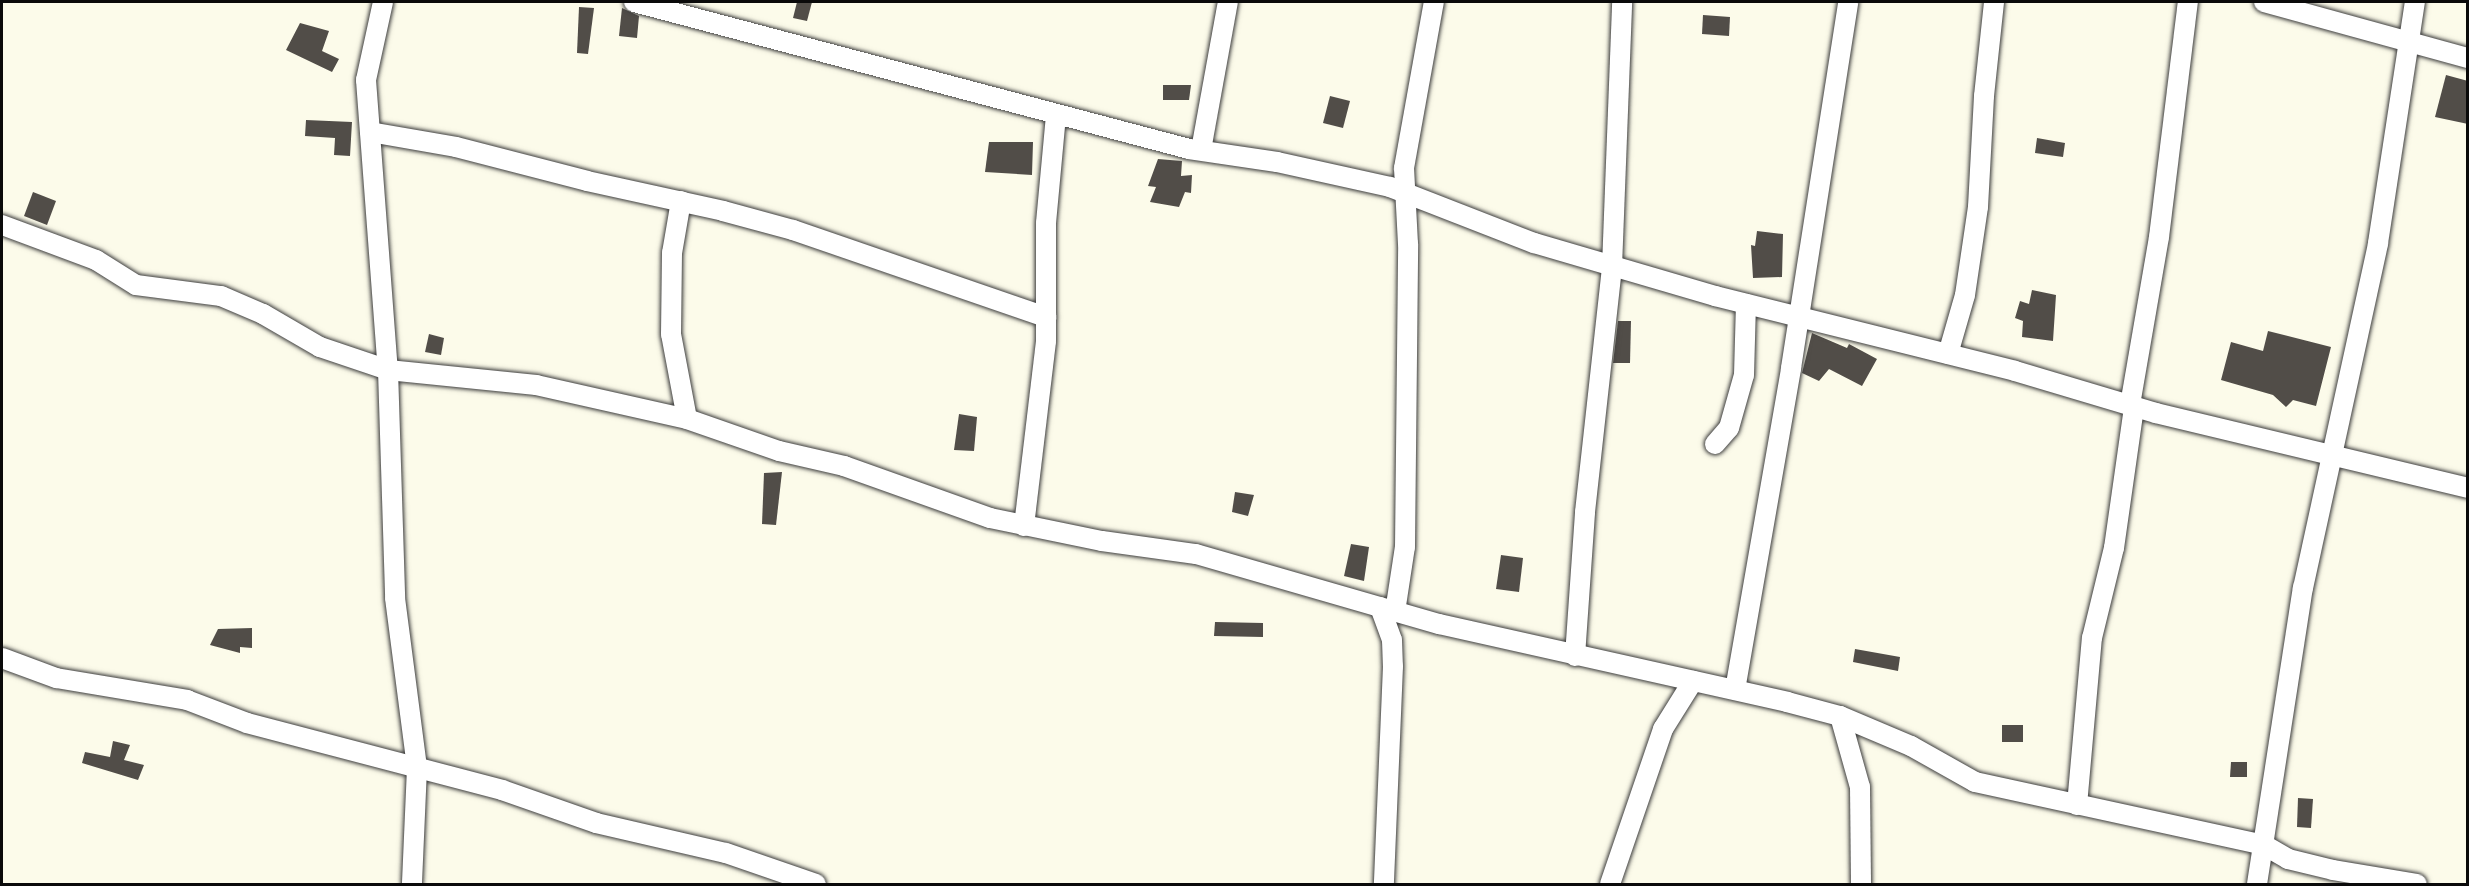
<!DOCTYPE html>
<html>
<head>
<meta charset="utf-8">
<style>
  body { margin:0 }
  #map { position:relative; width:2469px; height:886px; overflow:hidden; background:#fcfbea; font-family:Literata,serif }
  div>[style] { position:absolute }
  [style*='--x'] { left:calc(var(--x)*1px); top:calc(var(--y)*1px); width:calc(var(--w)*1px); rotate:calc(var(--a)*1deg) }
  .building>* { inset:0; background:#514d48 }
  .roads { filter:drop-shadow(0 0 2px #3d3d3d) drop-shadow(0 0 2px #3d3d3d) }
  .minor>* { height:20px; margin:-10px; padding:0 10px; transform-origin:10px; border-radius:10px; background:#fff }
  span { translate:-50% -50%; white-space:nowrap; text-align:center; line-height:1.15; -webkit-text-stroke:6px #fff; paint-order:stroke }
  .frame { position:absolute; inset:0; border:3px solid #0a0a0a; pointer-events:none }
</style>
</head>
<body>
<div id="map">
  <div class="building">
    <i style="clip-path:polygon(797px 2px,812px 2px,807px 21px,793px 18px)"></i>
    <i style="clip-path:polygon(579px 7px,594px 8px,588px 54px,577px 53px)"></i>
    <i style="clip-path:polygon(622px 8px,639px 16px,637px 38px,619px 36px)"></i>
    <i style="clip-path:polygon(1703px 15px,1730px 17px,1729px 36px,1702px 34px)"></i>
    <i style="clip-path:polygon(300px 23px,329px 31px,322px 51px,339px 59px,332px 72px,286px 50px)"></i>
    <i style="clip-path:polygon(2446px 75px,2468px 81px,2468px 124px,2435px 117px)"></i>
    <i style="clip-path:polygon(1163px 85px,1191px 85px,1189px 100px,1163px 100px)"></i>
    <i style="clip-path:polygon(1330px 96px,1350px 101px,1343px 128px,1323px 123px)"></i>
    <i style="clip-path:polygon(306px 120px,352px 122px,350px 156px,334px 155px,335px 138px,305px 136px)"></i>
    <i style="clip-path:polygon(2037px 138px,2065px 143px,2063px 157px,2035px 153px)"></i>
    <i style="clip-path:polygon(989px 142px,1033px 142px,1032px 175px,985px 172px)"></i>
    <i style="clip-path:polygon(1158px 159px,1182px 161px,1181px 176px,1192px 175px,1191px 193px,1185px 192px,1179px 207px,1150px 202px,1156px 187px,1148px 186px)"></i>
    <i style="clip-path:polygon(33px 192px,56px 201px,47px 225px,24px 216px)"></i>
    <i style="clip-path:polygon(1757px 231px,1783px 234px,1782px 277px,1753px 278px,1751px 245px,1755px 246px)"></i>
    <i style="clip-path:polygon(2032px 290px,2056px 295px,2053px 341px,2022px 337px,2023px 321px,2015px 318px,2020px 301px,2029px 304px)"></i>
    <i style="clip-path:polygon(1618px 321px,1631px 321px,1630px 363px,1613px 363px)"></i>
    <i style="clip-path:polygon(2268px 331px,2331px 347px,2316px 406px,2293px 400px,2286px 407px,2273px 395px,2221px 380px,2231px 342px,2263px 351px)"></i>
    <i style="clip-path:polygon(1812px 333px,1847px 348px,1849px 344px,1877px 359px,1862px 386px,1829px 369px,1819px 381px,1802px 373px)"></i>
    <i style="clip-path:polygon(429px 334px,444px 338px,441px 355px,425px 352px)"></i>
    <i style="clip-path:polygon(959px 414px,977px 417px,974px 451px,954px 450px)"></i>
    <i style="clip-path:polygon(782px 472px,776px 525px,762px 524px,764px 473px)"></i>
    <i style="clip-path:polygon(1235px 492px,1254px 495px,1248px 516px,1232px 512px)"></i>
    <i style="clip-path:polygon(1351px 544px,1369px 547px,1364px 581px,1344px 576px)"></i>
    <i style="clip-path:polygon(1501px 555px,1523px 558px,1519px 592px,1496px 589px)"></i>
    <i style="clip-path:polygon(1215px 622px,1263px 623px,1263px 637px,1214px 636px)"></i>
    <i style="clip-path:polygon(252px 628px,252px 648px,240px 647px,240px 653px,210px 645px,218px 629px)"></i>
    <i style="clip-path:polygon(1855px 649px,1900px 657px,1898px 671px,1853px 662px)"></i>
    <i style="clip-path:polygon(2002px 725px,2023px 725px,2023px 742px,2002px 742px)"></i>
    <i style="clip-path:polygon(113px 741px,130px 745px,124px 760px,144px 765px,138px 780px,82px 763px,85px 752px,110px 757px)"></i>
    <i style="clip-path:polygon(2231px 762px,2247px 762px,2247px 777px,2230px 777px)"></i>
    <i style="clip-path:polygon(2298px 798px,2313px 799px,2311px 828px,2297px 827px)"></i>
  </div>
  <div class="roads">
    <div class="minor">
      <i style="--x:383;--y:2;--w:80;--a:102.3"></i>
      <i style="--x:366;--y:80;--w:291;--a:85.7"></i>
      <i style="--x:388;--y:370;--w:228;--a:88.2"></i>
      <i style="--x:395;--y:598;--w:171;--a:82.6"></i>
      <i style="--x:417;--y:768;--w:116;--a:92.5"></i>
      <i style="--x:634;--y:2;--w:574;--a:14.83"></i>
      <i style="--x:1189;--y:149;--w:89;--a:8.4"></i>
      <i style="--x:1277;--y:162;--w:116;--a:12.5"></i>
      <i style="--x:1390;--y:187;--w:155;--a:21.3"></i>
      <i style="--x:1534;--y:243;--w:189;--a:16.3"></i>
      <i style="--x:1715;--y:296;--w:309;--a:14"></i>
      <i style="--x:2015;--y:371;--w:147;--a:16.6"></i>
      <i style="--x:2156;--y:413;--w:321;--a:13.5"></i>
      <i style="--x:2264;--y:2;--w:212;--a:15.4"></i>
      <i style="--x:370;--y:132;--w:87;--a:9.9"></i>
      <i style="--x:456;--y:147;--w:135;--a:14.5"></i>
      <i style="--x:587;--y:181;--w:139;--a:12.4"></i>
      <i style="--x:723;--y:211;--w:73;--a:15.2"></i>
      <i style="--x:793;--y:230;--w:268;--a:19"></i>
      <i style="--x:1201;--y:150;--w:150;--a:-79.7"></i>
      <i style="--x:681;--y:201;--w:53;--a:99.8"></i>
      <i style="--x:672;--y:253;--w:81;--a:90.7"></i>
      <i style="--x:671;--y:334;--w:86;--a:79.3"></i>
      <i style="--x:2;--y:225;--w:100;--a:20.4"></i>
      <i style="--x:96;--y:260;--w:47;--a:32"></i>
      <i style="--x:136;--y:285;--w:86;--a:7.4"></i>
      <i style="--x:221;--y:296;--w:46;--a:23.2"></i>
      <i style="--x:263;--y:314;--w:66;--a:30.1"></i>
      <i style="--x:320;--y:347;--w:72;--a:18.7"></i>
      <i style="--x:388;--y:370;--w:149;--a:5.8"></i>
      <i style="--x:536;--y:385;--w:155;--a:12.7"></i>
      <i style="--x:687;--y:419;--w:97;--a:19.2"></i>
      <i style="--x:779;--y:451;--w:67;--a:13"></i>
      <i style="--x:844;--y:466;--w:155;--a:19.6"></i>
      <i style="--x:990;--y:518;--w:114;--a:11.6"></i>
      <i style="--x:1102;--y:541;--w:95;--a:7.9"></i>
      <i style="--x:1196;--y:554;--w:253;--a:16.1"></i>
      <i style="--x:1439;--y:624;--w:357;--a:12.6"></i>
      <i style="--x:1787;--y:702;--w:55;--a:14.8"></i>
      <i style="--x:1840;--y:716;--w:77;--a:22.9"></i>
      <i style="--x:1911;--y:746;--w:73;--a:29.4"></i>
      <i style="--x:1975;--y:782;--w:296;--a:12.3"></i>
      <i style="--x:2264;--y:845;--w:28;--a:30"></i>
      <i style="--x:2288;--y:859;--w:46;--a:13.7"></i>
      <i style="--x:2333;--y:870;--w:85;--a:9.5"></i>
      <i style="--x:1948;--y:354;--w:61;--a:-73.9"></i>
      <i style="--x:1965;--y:295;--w:89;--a:-81.6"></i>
      <i style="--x:1978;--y:207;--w:111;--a:-86.9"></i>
      <i style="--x:1984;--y:96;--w:95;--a:-83.9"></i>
      <i style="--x:2130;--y:405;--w:170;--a:-80.2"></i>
      <i style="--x:2159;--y:237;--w:237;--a:-83"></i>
      <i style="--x:1715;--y:444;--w:21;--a:-49"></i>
      <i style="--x:1729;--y:428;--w:55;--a:-74.2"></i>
      <i style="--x:1744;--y:375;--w:71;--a:-88.4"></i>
      <i style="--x:1024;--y:526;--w:186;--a:-83.2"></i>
      <i style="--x:1046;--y:341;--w:118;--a:-90"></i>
      <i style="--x:1046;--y:223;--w:108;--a:-84.7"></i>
      <i style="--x:1380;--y:607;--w:35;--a:70"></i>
      <i style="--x:1392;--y:640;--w:26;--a:88"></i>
      <i style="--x:1393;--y:666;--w:218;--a:92.4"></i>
      <i style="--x:1395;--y:612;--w:66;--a:-81.3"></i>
      <i style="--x:1405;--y:547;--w:303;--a:-89.4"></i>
      <i style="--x:1408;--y:244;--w:76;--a:-93"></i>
      <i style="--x:1404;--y:168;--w:169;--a:-79.8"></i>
      <i style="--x:1575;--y:656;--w:144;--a:-86"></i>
      <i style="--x:1585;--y:512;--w:246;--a:-83.7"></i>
      <i style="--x:1612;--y:267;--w:265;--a:-87.8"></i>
      <i style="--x:2;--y:658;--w:58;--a:20.3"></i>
      <i style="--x:56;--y:678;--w:133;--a:9.5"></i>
      <i style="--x:187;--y:700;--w:64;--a:21"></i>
      <i style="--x:247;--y:723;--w:264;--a:14.7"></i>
      <i style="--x:502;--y:790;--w:100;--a:19.3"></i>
      <i style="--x:596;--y:823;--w:133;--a:13"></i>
      <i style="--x:726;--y:853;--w:95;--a:19"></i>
      <i style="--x:1735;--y:690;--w:327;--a:-80.1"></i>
      <i style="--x:1791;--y:368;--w:370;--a:-81.1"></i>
      <i style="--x:1840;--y:716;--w:74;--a:74.3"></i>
      <i style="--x:1860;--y:787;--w:97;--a:89.4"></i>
      <i style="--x:2077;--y:805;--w:168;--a:-84.9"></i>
      <i style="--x:2092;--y:638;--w:93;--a:-76.3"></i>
      <i style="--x:2114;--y:548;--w:142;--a:-81.9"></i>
      <i style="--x:1610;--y:884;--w:164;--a:-71.1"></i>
      <i style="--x:1663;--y:729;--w:57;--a:-58"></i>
      <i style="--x:2257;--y:884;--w:300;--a:-81.2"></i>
      <i style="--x:2303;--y:588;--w:353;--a:-77.7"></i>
      <i style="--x:2378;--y:243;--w:244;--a:-81.3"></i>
    </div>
  </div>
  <div class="frame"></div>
</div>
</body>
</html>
